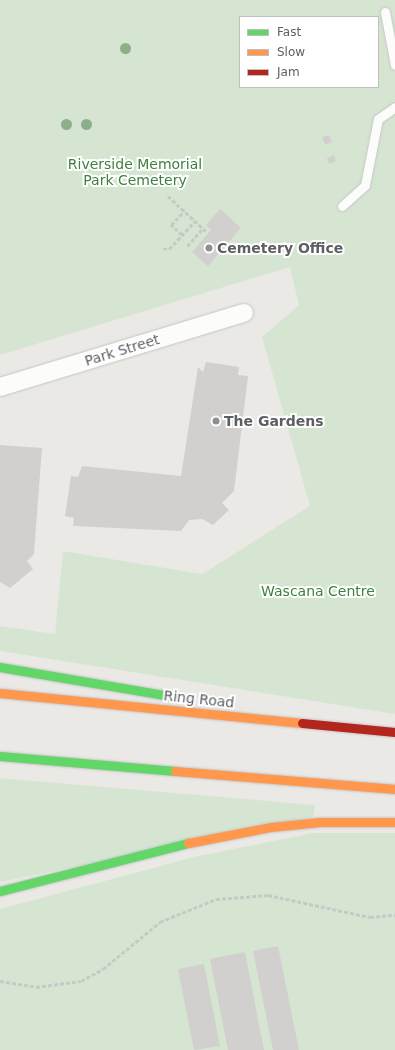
<!DOCTYPE html>
<html>
<head>
<meta charset="utf-8">
<style>
  body { margin:0 }
  #map { position:relative; width:395px; height:1050px; overflow:hidden; background:#ebe9e6; font-family:"DejaVu Sans",sans-serif }
  div>[style] { position:absolute }
  [style*='--x'] { left:calc(var(--x)*1px); top:calc(var(--y)*1px); width:calc(var(--w)*1px); rotate:calc(var(--a)*1deg) }
  .green>* { inset:0; background:#d6e5d2 }
  .building>* { inset:0; background:#d1d0ce }
  .path>* { height:2.5px; margin-top:-1.25px; transform-origin:0; background:repeating-linear-gradient(90deg,#c5cac7 0 4px,transparent 0 6px) }
  .roads { filter:drop-shadow(0 0 1px #c5c5c5) drop-shadow(0 0 1px #c5c5c5) }
  .lane>* { height:9px; margin:-4.5px; padding:0 4.5px; transform-origin:4.5px; border-radius:4.5px; background:#fcfcfb }
  .street>* { height:18px; margin:-9px; padding:0 9px; transform-origin:9px; border-radius:9px; background:#fcfcfb }
  .fast>* { height:9px; margin:-4.5px; padding:0 4.5px; transform-origin:4.5px; border-radius:4.5px; background:#63d668 }
  .slow>* { height:9px; margin:-4.5px; padding:0 4.5px; transform-origin:4.5px; border-radius:4.5px; background:#ff974d }
  .jam>* { height:9px; margin:-4.5px; padding:0 4.5px; transform-origin:4.5px; border-radius:4.5px; background:#b3261e }
  .trees>* { width:11px; height:11px; margin:-5.5px; border-radius:50%; background:#8caf8a }
  .dots>* { width:11px; height:11px; translate:-50% -50%; box-sizing:border-box; border:2px solid #fff; border-radius:50% }
  span { translate:-50% -50%; white-space:nowrap; text-align:center; line-height:1.15; -webkit-text-stroke:4px #fff; paint-order:stroke }
  .park-label { font-size:14px; color:#3e803e }
  .poi-label { font-size:14px; color:#5c5f62; font-weight:700 }
  .left { translate:0 -50%; text-align:left }
  .street-label { font-size:14px; color:#5c5f62 }
  .legend { position:absolute; left:239px; top:16px; width:140px; height:72px; box-sizing:border-box; background:#fff; border:1px solid #bebfc0; margin:0; padding:5px 7px; list-style:none; font-size:12px; color:#5c5f62 }
  .legend li { display:flex; align-items:center; gap:8px; height:20px }
  .legend b { width:20px; border:1px solid #bebfc0 }
</style>
</head>
<body>
<div id="map">
  <div class="green">
    <i style="clip-path:polygon(evenodd,0 0,395px 0,395px 714px,0 651px,0 626px,55px 634px,63px 551px,202px 574px,310px 506px,262px 337px,299px 305px,290px 267px,0 355px,0 0,240px 17px,378px 17px,378px 87px,240px 87px,240px 17px)"></i>
    <i style="clip-path:polygon(0 778px,315px 805px,313px 818px,0 882px)"></i>
    <i style="clip-path:polygon(313px 833px,395px 833px,395px 1050px,0 1050px,0 909px,194px 857px)"></i>
  </div>
  <div class="building">
    <i style="clip-path:polygon(329px 135px,332px 142px,325px 145px,322px 137px)"></i>
    <i style="clip-path:polygon(334px 155px,336px 161px,329px 164px,327px 158px)"></i>
    <i style="clip-path:polygon(220px 209px,241px 228px,208px 266px,192px 252px,211px 230px,206px 225px)"></i>
    <i style="clip-path:polygon(206px 362px,239px 367px,238px 375px,248px 376px,234px 491px,222px 503px,229px 510px,213px 525px,202px 519px,189px 520px,181px 531px,73px 526px,74px 518px,65px 516px,71px 476px,78px 477px,82px 466px,181px 476px,198px 367px,203px 372px)"></i>
    <i style="clip-path:polygon(0 445px,42px 448px,34px 554px,27px 561px,33px 569px,10px 588px,0 582px)"></i>
    <i style="clip-path:polygon(278px 946px,299px 1050px,273px 1050px,253px 951px)"></i>
    <i style="clip-path:polygon(245px 952px,264px 1050px,228px 1050px,210px 959px)"></i>
    <i style="clip-path:polygon(204px 964px,220px 1046px,194px 1050px,178px 969px)"></i>
  </div>
  <div class="path">
    <i style="--x:168;--y:196;--w:53;--a:42.7"></i>
    <i style="--x:182;--y:235;--w:15;--a:-138"></i>
    <i style="--x:171;--y:225;--w:19;--a:-47"></i>
    <i style="--x:187;--y:246;--w:24;--a:-48"></i>
    <i style="--x:163;--y:249;--w:6;--a:0"></i>
    <i style="--x:169;--y:249;--w:38;--a:-47"></i>
    <i style="--x:0;--y:981;--w:36;--a:9"></i>
    <i style="--x:36;--y:987;--w:45;--a:-7.6"></i>
    <i style="--x:81;--y:981;--w:25;--a:-29"></i>
    <i style="--x:103;--y:969;--w:74;--a:-39.5"></i>
    <i style="--x:160;--y:922;--w:61;--a:-22.3"></i>
    <i style="--x:216;--y:899;--w:52;--a:-4.4"></i>
    <i style="--x:268;--y:895;--w:104;--a:12.2"></i>
    <i style="--x:370;--y:917;--w:25;--a:-5"></i>
  </div>
  <div class="roads">
    <div class="lane">
      <i style="--x:385;--y:12;--w:54;--a:79.3"></i>
      <i style="--x:342;--y:206;--w:31;--a:-42"></i>
      <i style="--x:365;--y:185;--w:67;--a:-78.9"></i>
      <i style="--x:378;--y:119;--w:21;--a:-35"></i>
    </div>
    <div class="street">
      <i style="--x:0;--y:387;--w:255;--a:-16.9"></i>
    </div>
    <div class="fast">
      <i style="--x:0;--y:667;--w:179;--a:9.7"></i>
      <i style="--x:0;--y:756;--w:176;--a:4.9"></i>
      <i style="--x:0;--y:891;--w:194;--a:-14.3"></i>
    </div>
    <div class="slow">
      <i style="--x:0;--y:693;--w:303;--a:5.7"></i>
      <i style="--x:175;--y:771;--w:221;--a:4.7"></i>
      <i style="--x:188;--y:843;--w:85;--a:-10.9"></i>
      <i style="--x:271;--y:827;--w:49;--a:-5.8"></i>
      <i style="--x:320;--y:822;--w:75;--a:0"></i>
    </div>
    <div class="jam">
      <i style="--x:302;--y:723;--w:93;--a:5.5"></i>
    </div>
  </div>
  <div class="trees">
    <i style="left:125px;top:48px"></i>
    <i style="left:66px;top:124px"></i>
    <i style="left:86px;top:124px"></i>
  </div>
  <div class="dots">
    <i style="left:209px;top:248px;background:#8e8f90"></i>
    <i style="left:216px;top:421px;background:#8e8f90"></i>
  </div>
  <div class="park-label">
    <span style="left:135px;top:172px">Riverside Memorial<br>Park Cemetery</span>
    <span style="left:318px;top:591px">Wascana Centre</span>
  </div>
  <div class="poi-label">
    <span class="left" style="left:217px;top:248px">Cemetery Office</span>
    <span class="left" style="left:224px;top:421px">The Gardens</span>
  </div>
  <div class="street-label">
    <span style="left:122px;top:350px;rotate:-17deg">Park Street</span>
    <span style="left:199px;top:699px;rotate:6deg">Ring Road</span>
  </div>
  <ul class="legend">
  <li><b style="height:5px;background:#63d668"></b>Fast</li>
  <li><b style="height:5px;background:#ff974d"></b>Slow</li>
  <li><b style="height:5px;background:#b3261e"></b>Jam</li>
  </ul>
</div>
</body>
</html>
